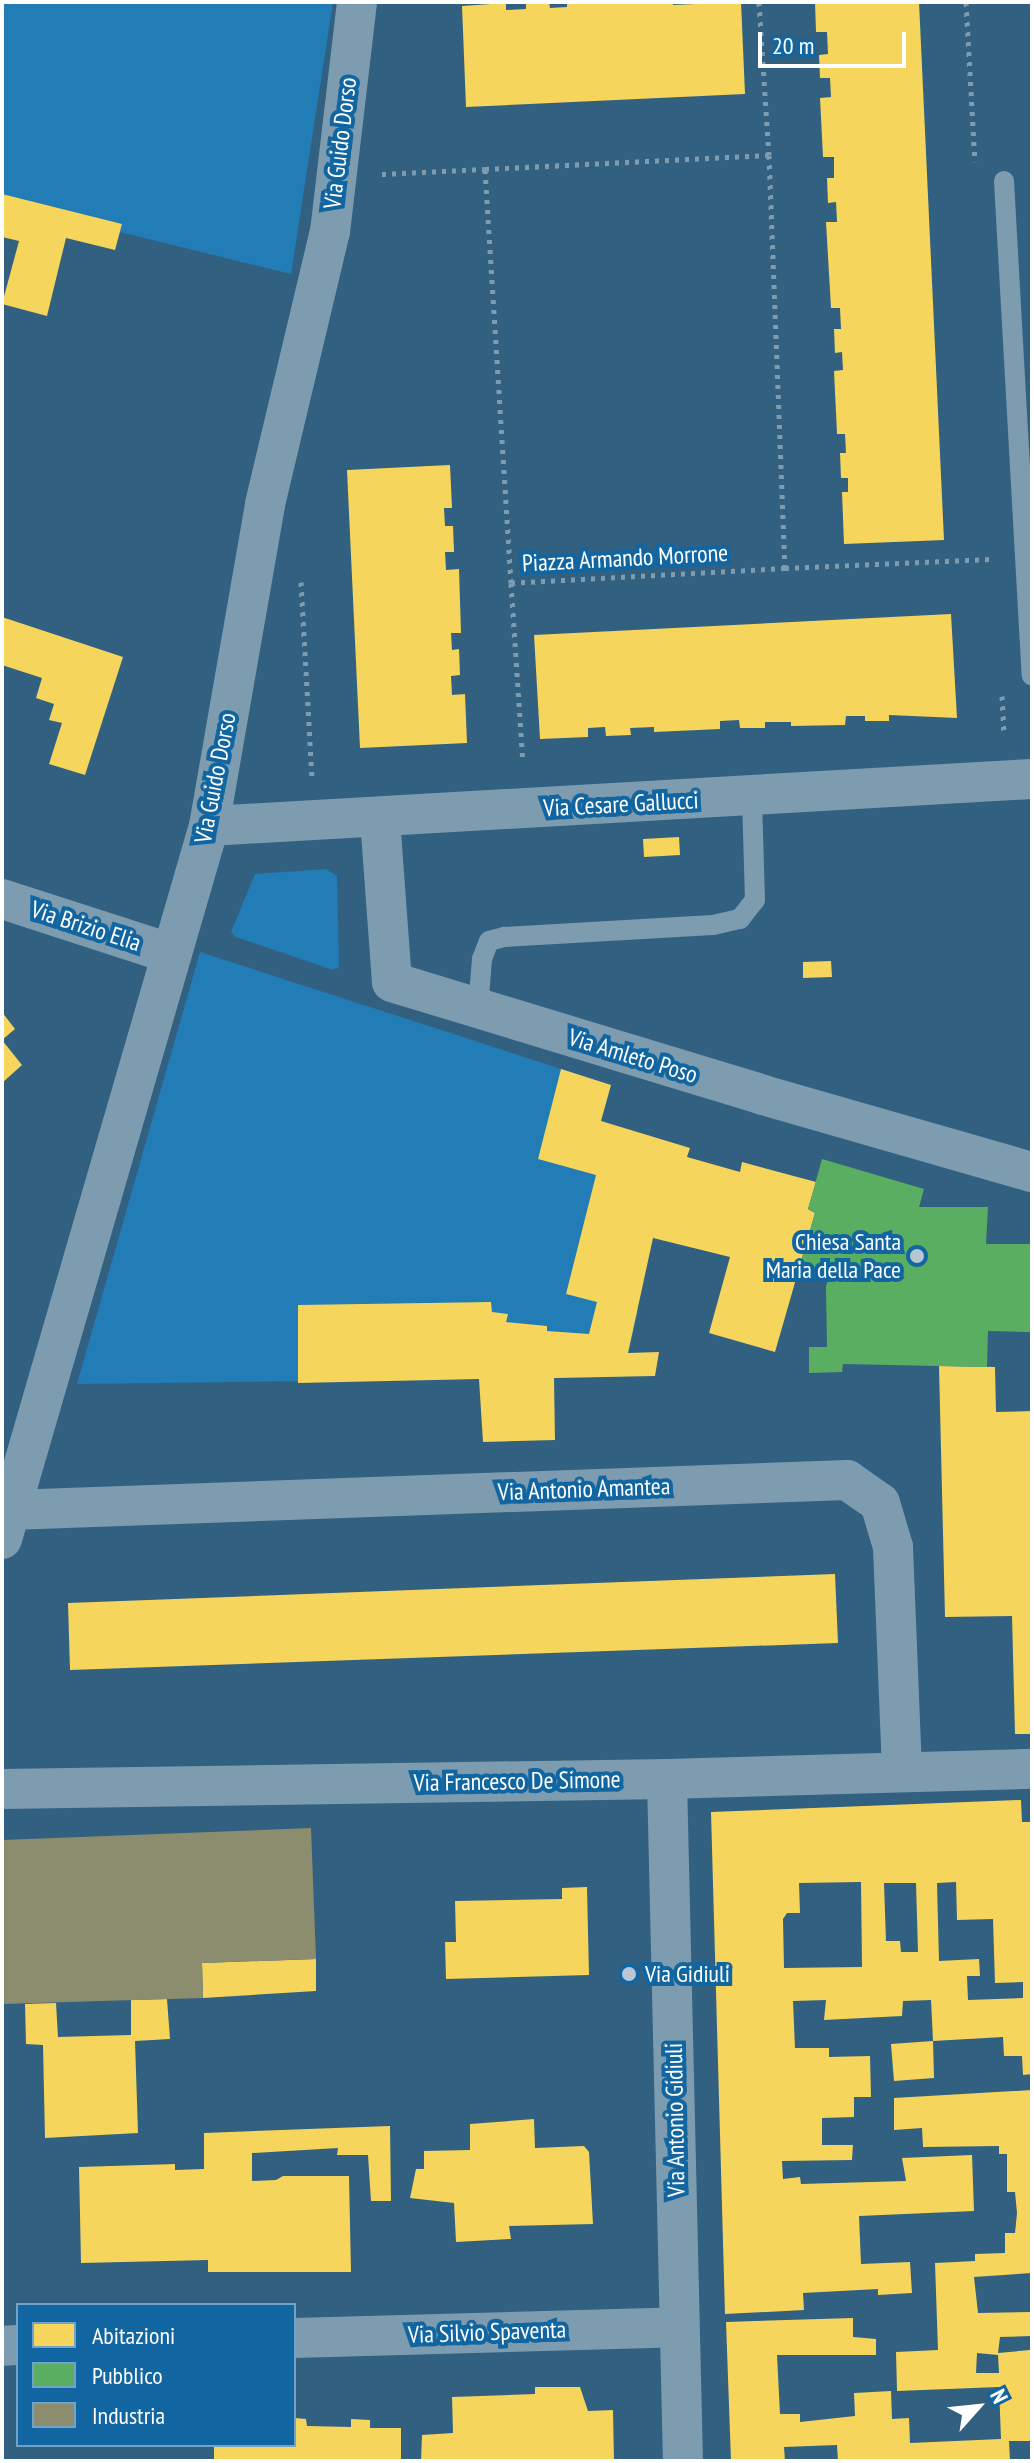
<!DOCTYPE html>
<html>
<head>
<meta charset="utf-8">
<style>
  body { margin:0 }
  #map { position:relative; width:1034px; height:2463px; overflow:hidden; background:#326080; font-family:"PT Sans Narrow",sans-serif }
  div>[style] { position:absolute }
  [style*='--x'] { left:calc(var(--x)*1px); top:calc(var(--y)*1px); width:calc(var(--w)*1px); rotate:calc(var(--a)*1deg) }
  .green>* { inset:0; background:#227cb6 }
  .homes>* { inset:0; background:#f6d55c }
  .public>* { inset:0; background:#5aae61 }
  .industry>* { inset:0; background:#8c8c6e }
  .path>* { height:5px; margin-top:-2.5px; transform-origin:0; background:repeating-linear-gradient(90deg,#7d9cb0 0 4px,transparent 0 10px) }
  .service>* { height:20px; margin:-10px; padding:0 10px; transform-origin:10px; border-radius:10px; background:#7d9cb0 }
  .minor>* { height:40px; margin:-20px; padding:0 20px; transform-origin:20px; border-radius:20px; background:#7d9cb0 }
  .dots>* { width:22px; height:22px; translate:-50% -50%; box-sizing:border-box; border:4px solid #1166a1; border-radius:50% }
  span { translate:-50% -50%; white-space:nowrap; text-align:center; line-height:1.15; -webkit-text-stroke:8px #1166a1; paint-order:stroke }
  .street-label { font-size:24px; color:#fff }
  .poi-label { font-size:24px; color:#fff }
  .right { translate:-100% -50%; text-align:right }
  .left { translate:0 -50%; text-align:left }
  .frame { position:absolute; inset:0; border:4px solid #fff; pointer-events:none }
  .legend { position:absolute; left:16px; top:2303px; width:280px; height:144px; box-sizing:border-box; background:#1166a1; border:2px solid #70a3c7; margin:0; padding:10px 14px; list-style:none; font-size:24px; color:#fff }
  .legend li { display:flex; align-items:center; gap:16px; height:40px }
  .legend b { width:40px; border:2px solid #70a3c7 }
  .north { position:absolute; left:938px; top:2367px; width:80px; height:80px; -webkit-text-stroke:6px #1166a1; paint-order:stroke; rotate:63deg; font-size:22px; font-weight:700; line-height:32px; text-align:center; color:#fff }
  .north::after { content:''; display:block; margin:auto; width:28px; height:36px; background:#fff; clip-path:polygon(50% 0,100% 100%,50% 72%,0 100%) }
  .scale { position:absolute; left:758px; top:32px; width:148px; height:36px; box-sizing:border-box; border:4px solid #fff; border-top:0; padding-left:10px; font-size:24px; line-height:28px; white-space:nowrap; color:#fff; -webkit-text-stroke:6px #1166a1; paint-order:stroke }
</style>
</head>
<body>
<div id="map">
  <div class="green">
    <i style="clip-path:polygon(2px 2px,333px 2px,291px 274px,2px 203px)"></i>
    <i style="clip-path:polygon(326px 869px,337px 876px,339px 967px,333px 970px,236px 937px,231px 932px,255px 874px)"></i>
    <i style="clip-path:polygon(200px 952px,611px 1085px,601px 1120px,609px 1124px,566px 1294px,638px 1310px,623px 1377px,77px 1384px)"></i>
  </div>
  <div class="homes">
    <i style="clip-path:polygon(526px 2px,549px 2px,550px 8px,567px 7px,567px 2px,673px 2px,673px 5px,741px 2px,745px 94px,466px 107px,462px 6px,506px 3px,506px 10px,526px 9px)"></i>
    <i style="clip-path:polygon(815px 2px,919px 2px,944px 540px,844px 544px,842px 492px,848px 492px,848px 478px,841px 478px,840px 453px,846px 453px,845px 434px,837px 434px,834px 371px,843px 370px,842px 352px,835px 353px,834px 329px,841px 329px,840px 308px,831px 308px,826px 222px,837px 222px,836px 202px,828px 203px,827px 178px,834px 178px,834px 157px,823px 157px,820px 98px,831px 97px,830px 78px,820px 78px,819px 55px,828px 54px,827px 32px,816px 32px)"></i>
    <i style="clip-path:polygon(2px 194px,122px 224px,115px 250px,66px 238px,47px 316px,2px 304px,19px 241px,2px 237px)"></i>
    <i style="clip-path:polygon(450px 465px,452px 508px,444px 508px,445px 526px,453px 526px,454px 552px,445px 552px,446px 570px,459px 569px,461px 633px,451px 633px,452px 650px,459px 649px,460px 675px,451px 676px,452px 695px,465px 694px,467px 743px,360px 748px,347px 470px)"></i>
    <i style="clip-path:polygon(951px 614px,957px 718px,889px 715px,889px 721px,865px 721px,865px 716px,846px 716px,845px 725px,791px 726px,791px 722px,765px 722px,765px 728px,740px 728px,739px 720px,720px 721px,720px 729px,654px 732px,654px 727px,630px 728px,631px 735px,606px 736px,605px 727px,588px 728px,588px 737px,540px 739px,534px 635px)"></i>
    <i style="clip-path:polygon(2px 617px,123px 657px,85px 775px,49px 764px,62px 723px,49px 720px,54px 704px,36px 698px,42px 678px,2px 665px)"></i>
    <i style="clip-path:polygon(679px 837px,680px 855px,644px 857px,643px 839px)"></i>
    <i style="clip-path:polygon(831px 961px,832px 977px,803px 978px,803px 962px)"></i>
    <i style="clip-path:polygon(2px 1012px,15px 1029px,2px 1040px)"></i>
    <i style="clip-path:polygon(2px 1040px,22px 1065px,2px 1083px)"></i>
    <i style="clip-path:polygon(561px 1069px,611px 1085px,601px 1121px,690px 1148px,687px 1157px,740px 1172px,742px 1162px,816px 1182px,808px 1209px,815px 1213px,775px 1352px,709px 1333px,730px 1257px,653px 1238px,628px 1353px,659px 1352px,655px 1376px,554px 1378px,555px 1440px,483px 1442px,479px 1379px,298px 1383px,298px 1305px,491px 1302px,492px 1312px,508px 1314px,506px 1322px,547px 1326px,547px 1331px,589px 1334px,597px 1302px,566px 1294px,596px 1175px,538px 1159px)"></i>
    <i style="clip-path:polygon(939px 1366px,995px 1367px,996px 1412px,1032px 1411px,1032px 1734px,1015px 1734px,1012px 1616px,945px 1617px)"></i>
    <i style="clip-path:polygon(835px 1574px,838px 1643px,70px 1670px,68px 1603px)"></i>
    <i style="clip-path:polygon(evenodd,1021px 1800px,1022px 1822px,1032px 1822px,1032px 2074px,1023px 2075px,1022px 2056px,1004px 2056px,1003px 2037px,933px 2041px,931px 2000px,903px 2001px,902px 2016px,824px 2020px,826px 2000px,793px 2001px,795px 2048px,829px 2048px,829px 2057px,870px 2056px,871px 2097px,854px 2097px,854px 2117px,822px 2118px,822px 2145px,853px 2145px,852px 2160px,782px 2161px,783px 2179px,800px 2177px,801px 2184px,906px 2181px,902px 2158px,972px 2155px,974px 2211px,859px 2216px,861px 2264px,910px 2262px,912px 2293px,878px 2295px,878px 2289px,803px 2293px,804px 2310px,725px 2314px,711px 1812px,1021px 1800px,861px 1882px,862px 1967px,784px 1968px,783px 1919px,787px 1913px,800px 1913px,799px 1883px,861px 1882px,1021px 1800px,956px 1882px,957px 1920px,993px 1919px,995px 1983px,1023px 1982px,1023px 1998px,968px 2000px,967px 1976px,980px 1976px,979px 1959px,939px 1961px,937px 1883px,956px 1882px,1021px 1800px,884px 1883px,916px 1883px,918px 1952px,901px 1952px,900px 1941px,886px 1941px,884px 1883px)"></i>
    <i style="clip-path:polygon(587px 1887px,589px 1975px,446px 1979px,445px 1942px,456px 1942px,455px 1901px,562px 1899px,562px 1888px)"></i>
    <i style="clip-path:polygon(316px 1959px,316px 1991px,203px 1998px,202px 1963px)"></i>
    <i style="clip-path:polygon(167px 1999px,170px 2039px,135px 2041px,138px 2133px,45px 2138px,43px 2045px,26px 2044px,25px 2004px,56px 2003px,58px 2037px,131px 2035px,131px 2000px)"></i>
    <i style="clip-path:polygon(933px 2041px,934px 2078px,894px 2081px,891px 2044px)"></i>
    <i style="clip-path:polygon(evenodd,1032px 2090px,1032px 2273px,974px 2277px,978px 2313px,1032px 2312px,1032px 2336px,1000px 2337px,998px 2353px,1030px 2350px,1032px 2441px,1009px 2441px,1010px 2461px,838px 2461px,837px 2445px,784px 2447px,785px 2461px,731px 2461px,726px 2322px,853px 2318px,853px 2337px,876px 2339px,876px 2355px,777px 2355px,780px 2414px,800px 2414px,800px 2422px,855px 2416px,854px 2393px,891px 2391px,892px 2419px,909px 2418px,910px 2443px,1001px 2439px,999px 2387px,897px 2391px,896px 2352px,938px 2350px,935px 2263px,975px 2261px,975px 2254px,1005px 2253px,1005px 2233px,1015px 2233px,1017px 2213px,1015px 2192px,1007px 2192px,1007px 2154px,999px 2154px,999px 2146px,923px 2147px,922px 2128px,894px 2130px,894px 2098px,1032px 2090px,977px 2353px,998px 2355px,999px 2373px,976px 2373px,977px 2353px)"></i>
    <i style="clip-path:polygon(534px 2119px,535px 2148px,584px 2146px,589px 2152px,593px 2224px,509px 2226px,511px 2239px,456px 2242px,454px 2203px,410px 2198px,416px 2169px,424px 2169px,424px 2151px,470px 2150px,470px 2124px)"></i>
    <i style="clip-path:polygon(390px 2126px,391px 2201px,371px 2201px,368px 2155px,337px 2155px,338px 2148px,252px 2153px,252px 2181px,276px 2180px,283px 2176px,349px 2176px,351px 2272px,208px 2272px,208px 2260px,81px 2263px,79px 2167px,175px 2164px,175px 2170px,204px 2169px,204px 2133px)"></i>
    <i style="clip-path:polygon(535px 2387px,580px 2387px,588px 2411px,613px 2410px,614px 2461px,421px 2461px,422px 2435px,453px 2433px,452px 2397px,535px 2394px)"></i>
    <i style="clip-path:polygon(294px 2418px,306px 2419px,307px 2426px,351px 2427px,351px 2419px,370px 2420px,370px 2428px,401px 2428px,401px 2461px,214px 2461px,214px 2445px,294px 2445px)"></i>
  </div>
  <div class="public">
    <i style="clip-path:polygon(822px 1159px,924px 1189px,919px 1207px,988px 1207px,986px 1244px,1032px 1244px,1032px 1332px,988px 1331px,987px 1367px,843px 1364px,842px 1372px,809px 1373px,809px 1347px,827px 1347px,826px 1287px,829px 1275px,799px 1267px,815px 1213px,808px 1209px)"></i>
  </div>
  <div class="industry">
    <i style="clip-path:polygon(311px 1828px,316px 1959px,202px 1963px,203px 1998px,2px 2004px,2px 1840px)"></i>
  </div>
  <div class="path">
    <i style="--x:759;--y:2;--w:153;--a:86.3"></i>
    <i style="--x:769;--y:155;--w:413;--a:87.8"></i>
    <i style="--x:785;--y:568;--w:274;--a:176.9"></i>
    <i style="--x:511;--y:583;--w:415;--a:-93.6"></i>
    <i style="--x:485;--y:169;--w:284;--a:-2.8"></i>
    <i style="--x:966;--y:2;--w:160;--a:86.8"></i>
    <i style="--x:382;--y:174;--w:103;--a:-2.8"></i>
    <i style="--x:785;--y:568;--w:206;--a:-2.5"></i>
    <i style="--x:301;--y:582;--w:194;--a:86.8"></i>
    <i style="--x:511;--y:583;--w:179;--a:86.2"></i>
    <i style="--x:1002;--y:696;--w:38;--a:87"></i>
  </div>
  <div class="service">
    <i style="--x:1004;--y:181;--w:495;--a:86.8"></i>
    <i style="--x:478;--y:1009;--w:50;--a:-85.4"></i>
    <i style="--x:482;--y:959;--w:19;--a:-69"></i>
    <i style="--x:489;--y:941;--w:16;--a:-15"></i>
    <i style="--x:504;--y:937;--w:209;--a:-3.3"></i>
    <i style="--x:713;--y:925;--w:28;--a:-13"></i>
    <i style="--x:740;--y:919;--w:24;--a:-52"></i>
    <i style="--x:755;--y:900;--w:104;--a:-91.7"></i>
  </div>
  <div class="minor">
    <i style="--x:380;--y:819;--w:163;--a:85.8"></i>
    <i style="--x:392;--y:982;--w:388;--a:16.9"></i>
    <i style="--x:763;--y:1095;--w:280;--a:16"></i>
    <i style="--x:209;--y:826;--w:824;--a:-3.27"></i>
    <i style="--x:2;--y:899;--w:176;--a:17.9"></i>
    <i style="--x:10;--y:1510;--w:838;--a:-2.05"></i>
    <i style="--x:847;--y:1480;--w:40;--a:34.9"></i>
    <i style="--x:880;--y:1503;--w:46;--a:73.5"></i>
    <i style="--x:893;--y:1547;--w:225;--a:87.7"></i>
    <i style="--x:2;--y:1539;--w:742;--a:-73.81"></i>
    <i style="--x:209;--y:826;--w:327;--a:-80.1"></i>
    <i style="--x:265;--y:504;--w:280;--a:-76.6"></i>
    <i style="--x:330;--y:232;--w:232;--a:-83.3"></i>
    <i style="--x:667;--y:1779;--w:682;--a:88.66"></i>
    <i style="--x:2;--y:1789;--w:665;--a:-0.86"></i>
    <i style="--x:667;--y:1779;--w:365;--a:-1.6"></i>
    <i style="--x:294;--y:2338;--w:385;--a:-1.6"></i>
    <i style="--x:2;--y:2346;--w:16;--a:-4"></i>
  </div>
  <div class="dots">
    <i style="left:917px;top:1256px;background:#b7c7d3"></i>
    <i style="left:629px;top:1974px;background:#b7c7d3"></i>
  </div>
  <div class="street-label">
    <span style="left:340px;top:143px;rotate:-83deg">Via Guido Dorso</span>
    <span style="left:625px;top:558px;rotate:-3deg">Piazza Armando Morrone</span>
    <span style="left:215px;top:778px;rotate:-79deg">Via Guido Dorso</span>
    <span style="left:621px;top:804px;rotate:-3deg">Via Cesare Gallucci</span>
    <span style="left:86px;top:926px;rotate:18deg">Via Brizio Elia</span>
    <span style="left:633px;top:1056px;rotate:17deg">Via Amleto Poso</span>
    <span style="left:584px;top:1489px;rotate:-2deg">Via Antonio Amantea</span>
    <span style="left:517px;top:1781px;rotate:-1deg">Via Francesco De Simone</span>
    <span style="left:675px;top:2120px;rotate:-91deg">Via Antonio Gidiuli</span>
    <span style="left:487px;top:2332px;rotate:-2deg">Via Silvio Spaventa</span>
  </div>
  <div class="poi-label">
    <span class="right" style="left:901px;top:1256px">Chiesa Santa<br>Maria della Pace</span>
    <span class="left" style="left:645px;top:1974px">Via Gidiuli</span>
  </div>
  <div class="frame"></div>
  <ul class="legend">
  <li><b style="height:22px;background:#f6d55c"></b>Abitazioni</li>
  <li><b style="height:22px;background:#5aae61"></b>Pubblico</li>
  <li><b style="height:22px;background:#8c8c6e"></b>Industria</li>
  </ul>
  <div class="north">N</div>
  <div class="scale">20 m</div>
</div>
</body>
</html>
